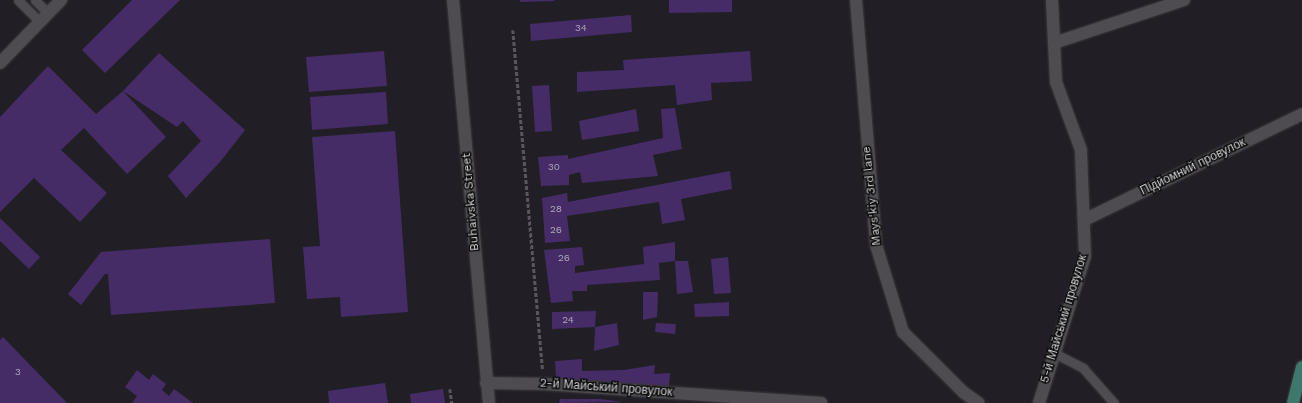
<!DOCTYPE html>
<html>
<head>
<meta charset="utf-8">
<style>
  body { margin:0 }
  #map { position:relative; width:1302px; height:403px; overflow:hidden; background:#211f25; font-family:"Work Sans",sans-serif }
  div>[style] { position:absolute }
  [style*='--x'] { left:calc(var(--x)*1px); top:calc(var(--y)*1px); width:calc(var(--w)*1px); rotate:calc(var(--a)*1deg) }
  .building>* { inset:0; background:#452c66 }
  .path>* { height:2.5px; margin-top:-1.25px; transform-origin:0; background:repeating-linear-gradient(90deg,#59575d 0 4px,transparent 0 6px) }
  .roads { filter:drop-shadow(0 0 1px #3b393e) drop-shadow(0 0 1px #3b393e) }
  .service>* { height:9px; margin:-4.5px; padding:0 4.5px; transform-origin:4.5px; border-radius:4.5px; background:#4e4c51 }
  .minor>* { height:12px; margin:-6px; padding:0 6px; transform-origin:6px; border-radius:6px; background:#4e4c51 }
  .secondary>* { height:12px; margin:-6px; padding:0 6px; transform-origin:6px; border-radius:6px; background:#4e4c51 }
  .primary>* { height:12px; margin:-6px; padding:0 6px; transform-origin:6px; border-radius:6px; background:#3e776c }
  span { translate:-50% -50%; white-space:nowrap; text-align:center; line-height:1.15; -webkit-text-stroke:3px #0a0a0c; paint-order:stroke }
  .number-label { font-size:10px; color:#b0a9bb }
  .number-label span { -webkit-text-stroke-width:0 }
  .street-label { font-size:12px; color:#d4d3d7 }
</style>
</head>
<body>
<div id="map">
  <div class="building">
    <i style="clip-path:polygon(132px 0,180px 0,105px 73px,82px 50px)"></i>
    <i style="clip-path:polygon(520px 0,554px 0,554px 1px,520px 2px)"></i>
    <i style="clip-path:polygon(669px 0,732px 0,732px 12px,669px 13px)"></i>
    <i style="clip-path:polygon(631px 15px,632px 32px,531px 41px,530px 24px)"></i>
    <i style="clip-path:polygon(384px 51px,387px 86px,309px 92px,306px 57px)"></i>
    <i style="clip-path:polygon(750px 51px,752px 81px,711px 83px,712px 100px,677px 105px,675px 85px,577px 92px,577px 72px,624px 70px,623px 60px)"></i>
    <i style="clip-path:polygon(159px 53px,245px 130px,220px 162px,186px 198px,168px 176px,201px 141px,183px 121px,177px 127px,123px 91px,166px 137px,127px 174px,84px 128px,61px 150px,107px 193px,80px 222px,34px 178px,0 212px,0 117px,48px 66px,96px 114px,123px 91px)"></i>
    <i style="clip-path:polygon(549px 85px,552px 131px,535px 132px,532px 86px)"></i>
    <i style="clip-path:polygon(386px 92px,388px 124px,312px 130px,310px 97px)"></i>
    <i style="clip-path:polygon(675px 108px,682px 149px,653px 155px,658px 176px,582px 183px,580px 172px,569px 175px,569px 185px,541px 186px,538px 157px,568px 155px,568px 159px,663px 138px,661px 109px)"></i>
    <i style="clip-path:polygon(636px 109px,639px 131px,582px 140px,579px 121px)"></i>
    <i style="clip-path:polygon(395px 131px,408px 312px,341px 317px,340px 297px,307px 299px,303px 247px,320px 246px,312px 137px)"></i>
    <i style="clip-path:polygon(730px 171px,732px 189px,681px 199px,685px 220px,662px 224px,659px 202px,567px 216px,570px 241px,545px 243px,542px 198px,567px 193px,568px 202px)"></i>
    <i style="clip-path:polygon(0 218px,40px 257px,29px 269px,0 241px)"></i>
    <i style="clip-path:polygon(270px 239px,275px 303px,111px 315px,108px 274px,105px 274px,81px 305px,68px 294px,101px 252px)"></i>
    <i style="clip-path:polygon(675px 242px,675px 261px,659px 263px,660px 280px,587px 285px,587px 291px,572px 291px,573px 301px,551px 303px,544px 250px,582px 247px,584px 265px,575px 266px,575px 273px,644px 264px,643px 247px)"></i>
    <i style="clip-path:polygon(728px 257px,731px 293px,714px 294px,711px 259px)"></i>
    <i style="clip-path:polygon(675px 261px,688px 261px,693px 292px,677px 294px)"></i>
    <i style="clip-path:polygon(643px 292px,658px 292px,657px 317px,643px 320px)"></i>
    <i style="clip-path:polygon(729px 302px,729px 316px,695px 317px,694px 304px)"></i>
    <i style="clip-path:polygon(596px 311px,595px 327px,552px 329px,552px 312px)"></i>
    <i style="clip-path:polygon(617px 323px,619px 345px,594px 351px,595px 327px)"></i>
    <i style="clip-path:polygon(656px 323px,676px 324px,675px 334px,655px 332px)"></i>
    <i style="clip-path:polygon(3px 337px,67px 403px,0 403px,0 340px)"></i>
    <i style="clip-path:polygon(582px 359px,582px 371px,624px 370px,655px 365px,654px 374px,670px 373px,669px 386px,623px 385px,556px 378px,555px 361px)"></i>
    <i style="clip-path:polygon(137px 370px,149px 380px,153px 374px,166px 384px,162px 390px,169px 396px,174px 389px,193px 403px,132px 403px,137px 396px,125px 387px)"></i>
    <i style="clip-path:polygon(385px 383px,388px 403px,329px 403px,328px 391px)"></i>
    <i style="clip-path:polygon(443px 389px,445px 403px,411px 403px,410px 394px)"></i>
    <i style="clip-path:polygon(560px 399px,600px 399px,623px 402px,559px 403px)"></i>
  </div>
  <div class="path">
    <i style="--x:513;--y:30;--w:342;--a:85"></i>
    <i style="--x:450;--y:389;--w:14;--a:82"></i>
  </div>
  <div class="roads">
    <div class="service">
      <i style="--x:18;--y:0;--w:31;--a:45"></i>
      <i style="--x:35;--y:0;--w:18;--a:45"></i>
      <i style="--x:1054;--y:353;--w:33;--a:27"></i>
      <i style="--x:1083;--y:368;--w:47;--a:48.5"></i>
    </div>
    <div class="minor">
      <i style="--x:856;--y:0;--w:246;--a:85.3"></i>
      <i style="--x:876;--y:245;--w:91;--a:72.8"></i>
      <i style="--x:903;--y:332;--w:85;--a:45"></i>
      <i style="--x:963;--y:392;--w:19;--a:35"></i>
      <i style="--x:1054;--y:43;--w:137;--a:-18.3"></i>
      <i style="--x:0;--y:63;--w:88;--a:-45.9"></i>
      <i style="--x:1084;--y:220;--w:242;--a:-25.9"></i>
      <i style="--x:486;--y:383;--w:58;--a:1"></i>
      <i style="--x:544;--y:384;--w:278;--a:3.9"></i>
      <i style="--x:1039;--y:403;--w:154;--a:-72.6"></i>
      <i style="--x:1085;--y:256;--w:106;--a:-92.2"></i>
      <i style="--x:1081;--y:150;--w:72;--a:-110.2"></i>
      <i style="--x:1056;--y:82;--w:82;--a:-92.8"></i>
    </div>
    <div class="secondary">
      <i style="--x:453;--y:0;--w:405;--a:84.9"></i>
    </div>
    <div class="primary">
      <i style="--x:1293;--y:403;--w:37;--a:-76"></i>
    </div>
  </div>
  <div class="number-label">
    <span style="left:581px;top:28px">34</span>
    <span style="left:554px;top:167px">30</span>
    <span style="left:556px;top:209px">28</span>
    <span style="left:556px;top:230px">26</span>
    <span style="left:564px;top:258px">26</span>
    <span style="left:568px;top:320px">24</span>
    <span style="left:18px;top:372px">3</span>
  </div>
  <div class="street-label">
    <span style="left:1193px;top:167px;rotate:-26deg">Підйомний провулок</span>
    <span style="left:872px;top:196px;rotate:-96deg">Mays'kiy 3rd lane</span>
    <span style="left:471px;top:202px;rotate:-95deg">Buhaivska Street</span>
    <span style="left:1064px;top:319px;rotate:-73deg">5-й Майський провулок</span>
    <span style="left:606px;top:388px;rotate:4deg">2-й Майський провулок</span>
  </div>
</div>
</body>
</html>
